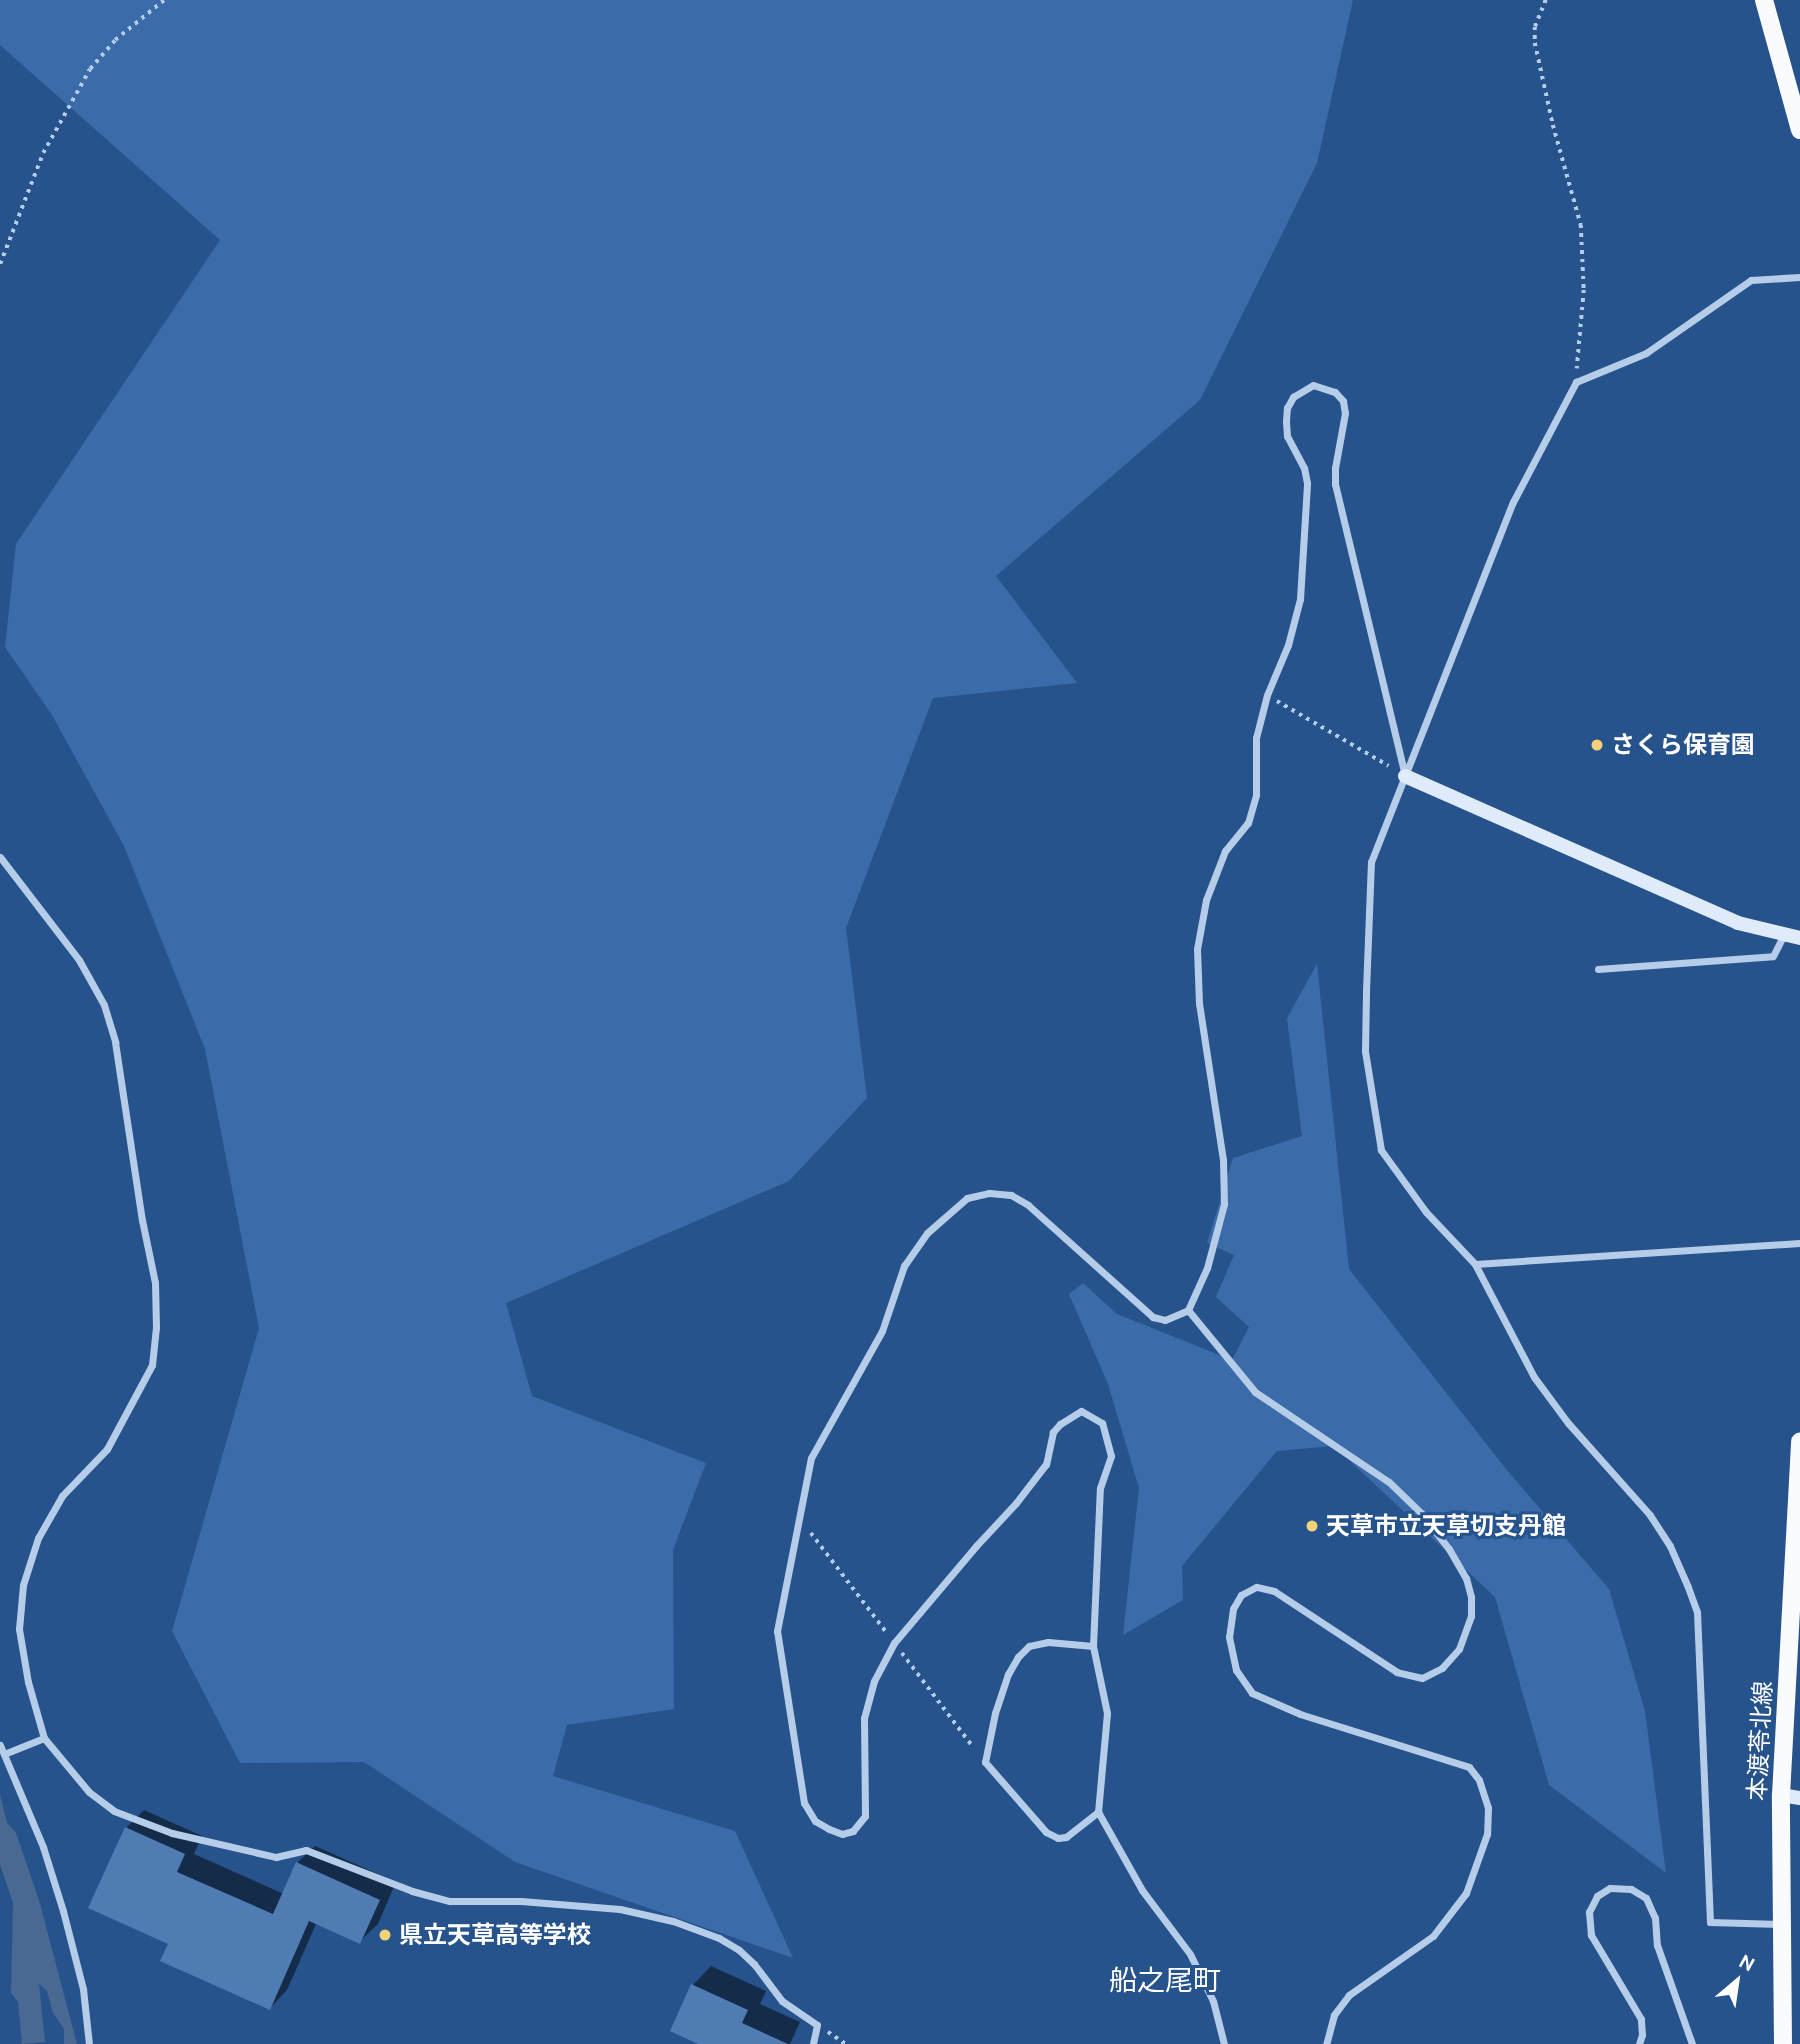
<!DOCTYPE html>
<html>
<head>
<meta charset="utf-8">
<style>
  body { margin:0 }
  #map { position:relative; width:1800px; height:2044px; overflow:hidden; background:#26538c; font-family:Ubuntu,"Noto Sans JP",sans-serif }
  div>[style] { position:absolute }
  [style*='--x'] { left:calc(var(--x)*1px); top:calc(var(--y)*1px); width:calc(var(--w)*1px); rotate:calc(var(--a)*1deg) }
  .green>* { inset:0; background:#3b6ca9 }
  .water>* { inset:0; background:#4a6992 }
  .shadow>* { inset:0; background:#0007 }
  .building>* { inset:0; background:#4f7cb3 }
  .path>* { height:3.5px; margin-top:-1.75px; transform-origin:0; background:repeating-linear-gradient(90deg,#b6cdea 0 3.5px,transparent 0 8.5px) }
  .street>* { height:7px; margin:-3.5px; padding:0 3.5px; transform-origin:3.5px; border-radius:3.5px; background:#b6cdea }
  .secondary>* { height:14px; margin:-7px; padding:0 7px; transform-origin:7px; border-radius:7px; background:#e0ebf9 }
  .primary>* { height:18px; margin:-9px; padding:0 9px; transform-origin:9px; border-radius:9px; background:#f9fbfe }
  .dots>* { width:19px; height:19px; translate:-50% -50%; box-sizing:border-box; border:4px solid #26538c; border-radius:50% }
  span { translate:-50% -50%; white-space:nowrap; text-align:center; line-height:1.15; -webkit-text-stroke:6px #26538c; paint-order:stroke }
  .poi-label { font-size:24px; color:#fff; font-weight:700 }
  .left { translate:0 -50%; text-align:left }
  .street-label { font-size:24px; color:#fff }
  .quarter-label { font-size:28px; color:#fff }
  .north { position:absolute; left:1702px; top:1946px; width:70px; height:70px; -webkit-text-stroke:5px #26538c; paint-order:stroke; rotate:29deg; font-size:19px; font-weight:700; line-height:28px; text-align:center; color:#fff }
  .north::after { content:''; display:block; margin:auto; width:24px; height:32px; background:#fff; clip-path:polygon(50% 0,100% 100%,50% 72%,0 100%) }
</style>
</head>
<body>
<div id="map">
  <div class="green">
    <i style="clip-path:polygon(0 0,1353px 0,1317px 163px,1200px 400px,996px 576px,1077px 683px,933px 698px,846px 928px,867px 1098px,789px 1181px,506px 1303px,532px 1396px,706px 1463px,673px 1550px,674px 1709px,567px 1725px,553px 1776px,735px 1831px,793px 1958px,515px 1862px,364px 1762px,240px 1763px,172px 1631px,259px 1328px,205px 1049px,124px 846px,52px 715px,5px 647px,16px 544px,220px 240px,0 45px)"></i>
    <i style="clip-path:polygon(1317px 964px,1349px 1269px,1506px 1469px,1609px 1589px,1645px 1711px,1666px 1873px,1549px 1785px,1495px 1597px,1334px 1446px,1277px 1451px,1182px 1566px,1183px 1600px,1123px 1635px,1139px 1488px,1108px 1384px,1069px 1294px,1083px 1283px,1117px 1314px,1232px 1360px,1249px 1327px,1216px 1297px,1234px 1255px,1207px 1243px,1233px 1158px,1302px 1136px,1287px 1018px)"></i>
  </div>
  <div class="water">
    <i style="clip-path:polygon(0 1794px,7px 1823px,16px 1833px,39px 1900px,77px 2044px,64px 2044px,64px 2029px,53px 2013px,47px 1991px,39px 1984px,45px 2042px,22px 2044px,18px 2002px,11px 1993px,13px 1903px,0 1865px)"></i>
  </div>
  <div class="shadow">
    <i style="clip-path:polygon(144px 1810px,202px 1836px,194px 1854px,284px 1894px,297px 1863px,315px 1846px,396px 1882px,378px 1924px,360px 1941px,317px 1922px,287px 1990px,270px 2008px,170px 1943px,90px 1908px,126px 1828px)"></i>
    <i style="clip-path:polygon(711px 1966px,766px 1991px,760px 2004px,800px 2022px,790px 2044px,702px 2044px,693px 1985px)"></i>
  </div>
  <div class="building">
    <i style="clip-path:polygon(125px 1827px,185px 1854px,177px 1872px,273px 1914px,296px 1862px,380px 1900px,360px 1944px,309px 1921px,270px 2010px,160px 1961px,168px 1944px,88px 1908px)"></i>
    <i style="clip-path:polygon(691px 1984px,748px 2010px,742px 2023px,788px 2044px,698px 2044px,670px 2031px)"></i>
  </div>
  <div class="path">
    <i style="--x:1546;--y:0;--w:29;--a:112"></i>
    <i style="--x:1535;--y:27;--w:16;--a:90"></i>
    <i style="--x:1535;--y:43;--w:84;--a:77.6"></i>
    <i style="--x:1553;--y:125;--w:104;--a:74.4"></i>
    <i style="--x:1581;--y:225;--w:65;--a:87.4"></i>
    <i style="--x:1584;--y:290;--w:79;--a:95.1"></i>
    <i style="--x:0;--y:264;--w:119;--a:-68.8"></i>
    <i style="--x:43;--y:153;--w:96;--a:-60.8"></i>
    <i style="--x:90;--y:69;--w:38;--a:-49"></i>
    <i style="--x:115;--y:40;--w:63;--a:-39.2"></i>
    <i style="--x:1277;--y:701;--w:129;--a:30.1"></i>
    <i style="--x:811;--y:1533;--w:126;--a:52.8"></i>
    <i style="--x:902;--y:1653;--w:118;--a:52.9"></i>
    <i style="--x:828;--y:2032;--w:22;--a:34"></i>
  </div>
  <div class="street">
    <i style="--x:0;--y:857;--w:130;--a:52.5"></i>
    <i style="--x:79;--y:960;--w:51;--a:60.9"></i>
    <i style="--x:104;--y:1005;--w:39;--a:73"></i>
    <i style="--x:115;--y:1042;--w:180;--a:81.4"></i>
    <i style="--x:142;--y:1220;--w:64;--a:78.3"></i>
    <i style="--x:155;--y:1283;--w:44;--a:88.7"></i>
    <i style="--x:156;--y:1327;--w:38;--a:96"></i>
    <i style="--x:152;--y:1365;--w:95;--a:118.2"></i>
    <i style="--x:107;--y:1449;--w:65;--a:133.8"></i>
    <i style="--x:62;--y:1496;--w:48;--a:119.7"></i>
    <i style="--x:38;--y:1538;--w:49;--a:107.7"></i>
    <i style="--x:23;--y:1585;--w:44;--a:95.2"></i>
    <i style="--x:19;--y:1629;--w:54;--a:80.4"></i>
    <i style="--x:28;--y:1682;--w:58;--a:74.1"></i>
    <i style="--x:44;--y:1738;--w:70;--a:50.2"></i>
    <i style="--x:89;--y:1792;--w:31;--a:37"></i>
    <i style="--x:114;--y:1811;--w:62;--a:20.8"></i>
    <i style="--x:172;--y:1833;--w:107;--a:13"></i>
    <i style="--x:276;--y:1857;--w:31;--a:-13"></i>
    <i style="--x:306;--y:1850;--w:114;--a:21.1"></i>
    <i style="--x:412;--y:1891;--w:39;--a:15"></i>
    <i style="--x:450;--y:1901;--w:71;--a:0"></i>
    <i style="--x:521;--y:1901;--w:99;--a:4.6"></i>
    <i style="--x:620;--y:1909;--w:54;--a:12.8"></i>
    <i style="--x:673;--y:1921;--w:49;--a:20.3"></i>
    <i style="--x:719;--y:1938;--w:23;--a:31"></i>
    <i style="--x:739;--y:1950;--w:21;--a:43"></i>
    <i style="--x:754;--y:1964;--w:46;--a:52.9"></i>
    <i style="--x:782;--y:2001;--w:42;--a:34.4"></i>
    <i style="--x:817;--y:2025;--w:19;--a:102"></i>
    <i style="--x:1598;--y:969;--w:175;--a:-4.2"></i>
    <i style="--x:1773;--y:956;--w:22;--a:-63"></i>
    <i style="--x:1475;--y:1264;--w:326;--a:-3.7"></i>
    <i style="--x:1188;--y:1310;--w:106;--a:50.7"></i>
    <i style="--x:1255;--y:1392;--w:161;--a:33.9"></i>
    <i style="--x:1389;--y:1482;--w:45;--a:44.1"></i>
    <i style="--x:1421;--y:1513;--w:46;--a:52.1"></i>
    <i style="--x:1449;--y:1549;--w:34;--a:60"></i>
    <i style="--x:1466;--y:1578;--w:20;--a:75"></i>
    <i style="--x:1471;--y:1597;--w:19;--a:90"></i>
    <i style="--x:1471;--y:1616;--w:35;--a:110"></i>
    <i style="--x:1459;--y:1649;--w:25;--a:132"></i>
    <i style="--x:1442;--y:1668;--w:22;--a:153"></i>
    <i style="--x:1422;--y:1678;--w:26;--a:-167"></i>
    <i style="--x:1397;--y:1672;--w:147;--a:-146.6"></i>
    <i style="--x:1274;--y:1591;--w:18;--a:-167"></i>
    <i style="--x:1256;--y:1587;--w:17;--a:152"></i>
    <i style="--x:1241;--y:1595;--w:16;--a:120"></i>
    <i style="--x:1233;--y:1609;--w:28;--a:98"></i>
    <i style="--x:1229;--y:1637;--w:34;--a:78"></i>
    <i style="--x:1236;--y:1670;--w:28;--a:55"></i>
    <i style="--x:1252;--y:1693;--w:52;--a:23.6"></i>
    <i style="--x:1300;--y:1714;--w:177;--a:17.4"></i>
    <i style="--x:1469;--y:1767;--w:16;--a:52"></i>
    <i style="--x:1479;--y:1780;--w:29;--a:72"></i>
    <i style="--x:1488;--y:1808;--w:26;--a:92"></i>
    <i style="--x:1487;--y:1834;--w:63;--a:109.6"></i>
    <i style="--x:1466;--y:1893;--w:54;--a:127.5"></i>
    <i style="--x:1433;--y:1936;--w:103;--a:144.9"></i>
    <i style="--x:1349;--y:1995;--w:25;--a:127"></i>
    <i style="--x:1334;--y:2015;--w:30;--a:105"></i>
    <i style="--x:1093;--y:1646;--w:45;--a:-174.9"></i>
    <i style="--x:1048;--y:1642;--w:19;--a:168"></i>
    <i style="--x:1029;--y:1646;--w:16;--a:135"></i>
    <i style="--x:1018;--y:1657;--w:20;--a:120"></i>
    <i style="--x:1008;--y:1674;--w:41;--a:108.4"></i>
    <i style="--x:995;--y:1713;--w:50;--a:101.5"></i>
    <i style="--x:985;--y:1762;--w:93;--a:48.9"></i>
    <i style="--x:1046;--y:1832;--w:13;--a:27"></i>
    <i style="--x:1058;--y:1838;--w:8;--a:-7"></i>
    <i style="--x:1066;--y:1837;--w:41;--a:-38"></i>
    <i style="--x:0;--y:1745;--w:111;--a:67.1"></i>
    <i style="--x:43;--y:1847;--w:67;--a:72.6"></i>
    <i style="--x:63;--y:1911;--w:81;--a:75.6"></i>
    <i style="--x:83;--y:1989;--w:55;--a:83.8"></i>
    <i style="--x:4;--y:1754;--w:43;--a:-21.8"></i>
    <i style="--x:1781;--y:1924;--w:71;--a:-178.4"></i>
    <i style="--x:1710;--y:1922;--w:310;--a:-92.4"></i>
    <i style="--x:1697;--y:1612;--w:27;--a:-110"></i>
    <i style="--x:1688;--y:1587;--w:45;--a:-113.7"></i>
    <i style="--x:1670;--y:1546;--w:37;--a:-123"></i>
    <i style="--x:1650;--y:1515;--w:123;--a:-131.7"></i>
    <i style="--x:1568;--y:1423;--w:57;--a:-126.5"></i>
    <i style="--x:1534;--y:1377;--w:127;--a:-117.6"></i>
    <i style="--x:1475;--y:1264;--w:71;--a:-133.3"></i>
    <i style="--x:1426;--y:1212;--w:77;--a:-126"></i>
    <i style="--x:1381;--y:1150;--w:100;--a:-99.2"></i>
    <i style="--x:1365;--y:1051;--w:60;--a:-89"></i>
    <i style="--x:1366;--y:991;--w:129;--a:-87.8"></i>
    <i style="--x:1371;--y:862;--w:387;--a:-68.5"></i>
    <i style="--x:1513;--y:502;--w:136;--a:-62.3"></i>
    <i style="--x:1576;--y:382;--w:76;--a:-22.5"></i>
    <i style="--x:1646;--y:353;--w:128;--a:-34.8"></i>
    <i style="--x:1751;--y:280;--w:49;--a:-3.5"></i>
    <i style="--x:1224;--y:2044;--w:44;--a:-104.3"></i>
    <i style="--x:1213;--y:2001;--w:52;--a:-116.1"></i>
    <i style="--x:1190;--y:1954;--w:80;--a:-126.9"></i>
    <i style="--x:1142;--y:1890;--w:90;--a:-119.4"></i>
    <i style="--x:1098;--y:1812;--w:99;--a:-84.8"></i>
    <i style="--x:1107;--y:1713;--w:68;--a:-101.8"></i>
    <i style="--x:1093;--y:1646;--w:158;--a:-87.5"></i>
    <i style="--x:1100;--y:1488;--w:34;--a:-71"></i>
    <i style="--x:1111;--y:1456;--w:34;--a:-105"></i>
    <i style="--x:1102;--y:1423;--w:24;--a:-150"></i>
    <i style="--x:1081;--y:1411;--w:25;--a:148"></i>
    <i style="--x:1060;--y:1424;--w:11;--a:131"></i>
    <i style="--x:1053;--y:1432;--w:33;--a:102"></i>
    <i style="--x:1046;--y:1464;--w:49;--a:127.6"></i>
    <i style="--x:1016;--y:1503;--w:59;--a:132.9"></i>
    <i style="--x:976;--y:1546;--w:127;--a:130.2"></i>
    <i style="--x:894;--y:1643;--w:43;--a:117.8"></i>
    <i style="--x:874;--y:1681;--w:38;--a:105"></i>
    <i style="--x:864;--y:1718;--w:98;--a:89.4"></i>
    <i style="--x:865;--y:1816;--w:19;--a:129"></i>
    <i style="--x:853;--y:1831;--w:11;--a:165"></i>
    <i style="--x:842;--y:1834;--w:14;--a:-159"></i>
    <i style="--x:829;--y:1829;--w:16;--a:-150"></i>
    <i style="--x:815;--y:1821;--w:21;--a:-121"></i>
    <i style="--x:804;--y:1803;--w:174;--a:-98.9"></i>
    <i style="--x:777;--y:1631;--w:176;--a:-78.9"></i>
    <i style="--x:811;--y:1458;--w:145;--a:-60.8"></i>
    <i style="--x:882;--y:1331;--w:69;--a:-71.3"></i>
    <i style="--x:904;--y:1266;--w:40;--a:-55.1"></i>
    <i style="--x:927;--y:1233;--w:53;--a:-41.2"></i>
    <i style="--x:967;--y:1198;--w:23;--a:-13"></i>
    <i style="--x:989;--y:1193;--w:22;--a:5"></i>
    <i style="--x:1011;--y:1195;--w:20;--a:30"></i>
    <i style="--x:1028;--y:1205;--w:168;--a:41.9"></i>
    <i style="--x:1153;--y:1317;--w:12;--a:14"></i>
    <i style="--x:1165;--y:1320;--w:25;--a:-23"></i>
    <i style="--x:1188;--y:1310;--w:46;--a:-65.7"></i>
    <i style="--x:1207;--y:1268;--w:66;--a:-75.1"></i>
    <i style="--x:1224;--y:1204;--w:44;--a:-91.3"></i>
    <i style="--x:1223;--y:1160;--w:159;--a:-98.7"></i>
    <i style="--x:1199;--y:1003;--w:54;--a:-92.1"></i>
    <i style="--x:1197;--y:949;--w:50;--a:-79.6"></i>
    <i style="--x:1206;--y:900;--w:53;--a:-68.8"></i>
    <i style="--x:1225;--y:851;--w:36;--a:-51"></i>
    <i style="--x:1248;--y:823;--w:29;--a:-74"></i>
    <i style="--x:1256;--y:795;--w:57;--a:-90"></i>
    <i style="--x:1256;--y:738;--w:44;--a:-75.7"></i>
    <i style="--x:1267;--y:695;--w:54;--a:-67.2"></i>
    <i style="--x:1288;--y:645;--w:48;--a:-75.4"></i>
    <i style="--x:1300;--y:599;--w:116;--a:-86.5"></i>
    <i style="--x:1307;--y:483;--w:15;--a:-101"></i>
    <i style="--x:1304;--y:468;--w:36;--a:-118"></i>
    <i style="--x:1287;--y:436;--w:15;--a:-94"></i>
    <i style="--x:1286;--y:421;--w:13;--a:-86"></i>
    <i style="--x:1287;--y:408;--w:13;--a:-61"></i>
    <i style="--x:1293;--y:397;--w:23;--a:-31"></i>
    <i style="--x:1313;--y:385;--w:23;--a:18"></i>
    <i style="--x:1335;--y:392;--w:12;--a:48"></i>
    <i style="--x:1343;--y:401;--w:12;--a:81"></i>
    <i style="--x:1345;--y:413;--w:56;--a:100.3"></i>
    <i style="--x:1335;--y:468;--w:16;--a:90"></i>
    <i style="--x:1335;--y:484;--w:300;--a:76.5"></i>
    <i style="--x:1639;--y:2044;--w:9;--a:-72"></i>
    <i style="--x:1642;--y:2035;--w:16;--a:-94"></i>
    <i style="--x:1641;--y:2019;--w:98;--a:-120.8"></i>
    <i style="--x:1591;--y:1935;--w:23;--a:-95"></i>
    <i style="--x:1589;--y:1912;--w:18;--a:-63"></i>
    <i style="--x:1597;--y:1896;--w:15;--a:-32"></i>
    <i style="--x:1610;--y:1888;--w:21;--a:3"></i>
    <i style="--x:1631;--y:1889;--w:17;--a:31"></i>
    <i style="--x:1646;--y:1898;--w:22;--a:66"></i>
    <i style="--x:1655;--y:1918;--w:27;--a:86"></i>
    <i style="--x:1657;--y:1945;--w:105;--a:70.5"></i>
  </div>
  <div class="secondary">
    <i style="--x:1405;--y:776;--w:364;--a:23.8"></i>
    <i style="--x:1738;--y:923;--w:64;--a:13.6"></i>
    <i style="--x:1781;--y:1795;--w:19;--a:9"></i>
  </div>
  <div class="primary">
    <i style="--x:1764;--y:0;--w:135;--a:74.5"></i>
    <i style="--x:1783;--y:2044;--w:249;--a:-90.5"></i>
    <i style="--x:1781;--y:1795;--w:354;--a:-86.9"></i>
  </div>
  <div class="dots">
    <i style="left:1597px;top:745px;background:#f3d17b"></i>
    <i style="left:1312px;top:1526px;background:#f3d17b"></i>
    <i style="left:385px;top:1935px;background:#f3d17b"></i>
  </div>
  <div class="poi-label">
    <span class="left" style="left:1611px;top:745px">さくら保育園</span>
    <span class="left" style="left:1326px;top:1526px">天草市立天草切支丹館</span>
    <span class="left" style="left:399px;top:1935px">県立天草高等学校</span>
  </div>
  <div class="street-label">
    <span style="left:1760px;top:1741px;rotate:-87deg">本渡苓北線</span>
  </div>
  <div class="quarter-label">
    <span style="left:1165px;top:1980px">船之尾町</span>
  </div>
  <div class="north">N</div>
</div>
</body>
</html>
